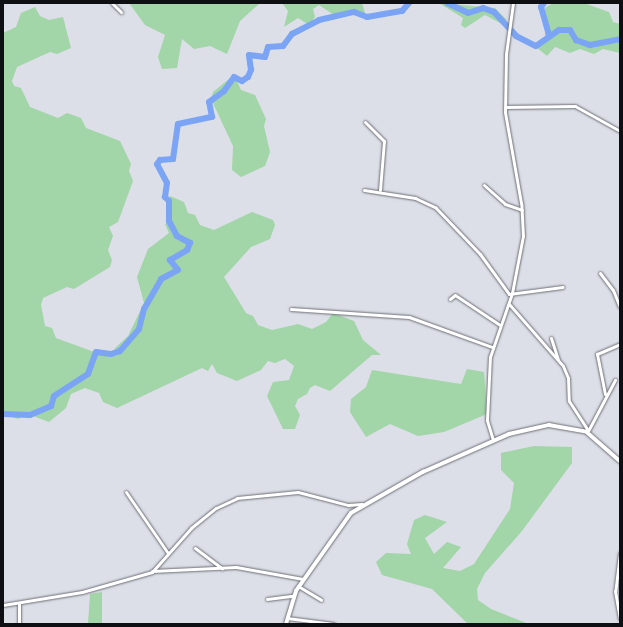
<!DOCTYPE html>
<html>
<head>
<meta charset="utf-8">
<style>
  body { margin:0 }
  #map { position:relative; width:623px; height:627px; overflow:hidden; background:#dcdfe7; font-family:"Source Serif 4",serif }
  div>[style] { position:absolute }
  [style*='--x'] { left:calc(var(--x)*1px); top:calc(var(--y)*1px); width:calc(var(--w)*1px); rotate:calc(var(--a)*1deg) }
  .green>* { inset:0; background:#a2d5a7 }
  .river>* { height:6px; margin:-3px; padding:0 3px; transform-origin:3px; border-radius:3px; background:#7ba4f4 }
  .roads { filter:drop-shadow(0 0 1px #6d6f76) drop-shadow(0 0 1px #6d6f76) }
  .minor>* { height:3px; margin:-1.5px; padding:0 1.5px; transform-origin:1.5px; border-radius:1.5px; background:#fff }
  .tertiary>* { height:3.5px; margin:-1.75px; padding:0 1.75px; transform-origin:1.75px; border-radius:1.75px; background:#fff }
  span { translate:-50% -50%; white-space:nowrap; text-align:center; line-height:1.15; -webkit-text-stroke:3px #fff; paint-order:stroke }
  .frame { position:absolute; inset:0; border:4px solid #0e0f12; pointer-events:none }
</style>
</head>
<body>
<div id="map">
  <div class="green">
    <i style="clip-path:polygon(129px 3px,260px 3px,240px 21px,227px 54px,210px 46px,194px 49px,182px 39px,177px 68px,162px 69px,158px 57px,165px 35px,145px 25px)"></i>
    <i style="clip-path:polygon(282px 3px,362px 3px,365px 13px,337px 17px,319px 5px,313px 9px,315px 17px,309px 25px,298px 18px,284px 27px,288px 11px)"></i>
    <i style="clip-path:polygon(439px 3px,495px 8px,507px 20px,500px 23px,485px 15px,465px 28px,461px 25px,463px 18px)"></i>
    <i style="clip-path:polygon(553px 3px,584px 3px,609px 12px,613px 22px,620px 24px,620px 53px,603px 49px,594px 54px,580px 49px,570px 53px,555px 47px,547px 56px,535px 46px,545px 37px,545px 8px)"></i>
    <i style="clip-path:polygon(35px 7px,40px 16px,49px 20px,63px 17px,71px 48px,57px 54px,50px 52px,17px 67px,12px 81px,14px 86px,21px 88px,30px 107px,58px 118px,67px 113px,81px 118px,86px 128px,120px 141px,131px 164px,129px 171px,133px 181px,118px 222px,109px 227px,113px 236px,108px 250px,112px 260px,110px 267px,74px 289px,67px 287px,43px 298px,41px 305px,45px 326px,52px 328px,56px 338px,105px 356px,118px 350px,114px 349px,128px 336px,144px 303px,137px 277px,148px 249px,169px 233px,165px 224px,170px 221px,170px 196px,184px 202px,188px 213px,195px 215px,200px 225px,214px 230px,252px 212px,273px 220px,275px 225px,270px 239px,251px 247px,224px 277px,246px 313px,253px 316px,258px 325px,272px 330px,298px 324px,312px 329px,326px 322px,333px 313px,354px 321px,363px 340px,381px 355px,372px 355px,330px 391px,315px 385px,310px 388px,307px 394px,298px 399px,295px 406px,300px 415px,295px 429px,283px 429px,267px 396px,273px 382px,289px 380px,294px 366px,285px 359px,275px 363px,268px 361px,261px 370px,237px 381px,217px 373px,212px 364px,208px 371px,202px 368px,117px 408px,103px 402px,99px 393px,85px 388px,71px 394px,66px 408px,49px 422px,28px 414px,18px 419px,3px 414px,3px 33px,16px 27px,21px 13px)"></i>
    <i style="clip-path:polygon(230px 78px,237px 81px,241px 90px,255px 95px,266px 119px,264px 126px,270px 152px,265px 166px,241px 177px,232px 170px,233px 146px,211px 99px,213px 92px)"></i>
    <i style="clip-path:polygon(467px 369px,484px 372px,487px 414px,444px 432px,418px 436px,390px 424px,366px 437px,350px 412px,351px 399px,366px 387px,372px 370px,461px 384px)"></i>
    <i style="clip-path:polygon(534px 446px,572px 447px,572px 463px,522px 531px,485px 573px,477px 589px,478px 600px,491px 609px,529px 624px,468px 624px,432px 589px,382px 575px,376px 562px,386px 553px,411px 554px,407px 544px,414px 520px,425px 515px,447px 522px,425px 538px,434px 554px,447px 542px,461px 547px,443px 568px,460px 571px,474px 564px,510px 509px,514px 483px,501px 470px,501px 453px)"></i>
    <i style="clip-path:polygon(102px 592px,102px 624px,88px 624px,90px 594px)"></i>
  </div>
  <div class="river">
    <i style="--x:447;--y:3;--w:23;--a:25"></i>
    <i style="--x:468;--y:13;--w:16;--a:-18"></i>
    <i style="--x:483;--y:8;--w:12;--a:20"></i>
    <i style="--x:494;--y:12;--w:33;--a:47"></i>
    <i style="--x:516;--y:36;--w:22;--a:27"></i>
    <i style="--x:536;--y:46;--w:28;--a:-35"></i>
    <i style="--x:559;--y:30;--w:11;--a:0"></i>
    <i style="--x:570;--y:30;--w:12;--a:59"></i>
    <i style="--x:576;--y:40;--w:15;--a:20"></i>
    <i style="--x:590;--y:45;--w:31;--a:-11"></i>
    <i style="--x:544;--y:3;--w:5;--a:127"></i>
    <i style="--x:541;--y:7;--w:29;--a:74"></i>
    <i style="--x:3;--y:414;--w:27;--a:2"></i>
    <i style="--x:30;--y:415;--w:23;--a:-23"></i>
    <i style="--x:51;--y:406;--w:10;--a:-73"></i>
    <i style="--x:54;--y:396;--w:40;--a:-32.9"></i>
    <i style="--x:88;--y:374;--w:23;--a:-70"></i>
    <i style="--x:96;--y:352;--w:15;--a:8"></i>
    <i style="--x:111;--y:354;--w:9;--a:-18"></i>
    <i style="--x:120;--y:351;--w:29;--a:-49"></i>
    <i style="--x:139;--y:329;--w:21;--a:-76"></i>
    <i style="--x:144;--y:309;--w:34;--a:-60"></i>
    <i style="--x:161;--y:279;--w:19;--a:-28"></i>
    <i style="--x:178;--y:270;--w:13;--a:-129"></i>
    <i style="--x:170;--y:260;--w:20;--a:-30"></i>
    <i style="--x:187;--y:250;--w:8;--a:-67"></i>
    <i style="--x:190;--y:243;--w:15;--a:-152"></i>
    <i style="--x:177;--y:236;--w:17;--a:-118"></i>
    <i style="--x:169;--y:221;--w:20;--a:-90"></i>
    <i style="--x:169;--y:201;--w:6;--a:-135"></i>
    <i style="--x:165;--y:197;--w:14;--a:-82"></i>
    <i style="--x:167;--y:183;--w:21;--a:-118"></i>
    <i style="--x:157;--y:164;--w:5;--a:-53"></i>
    <i style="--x:160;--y:160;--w:13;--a:-4"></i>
    <i style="--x:173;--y:159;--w:35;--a:-82"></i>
    <i style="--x:178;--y:124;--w:35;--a:-12"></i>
    <i style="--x:212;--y:117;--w:15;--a:-101"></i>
    <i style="--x:209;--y:102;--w:19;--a:-36"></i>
    <i style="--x:224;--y:91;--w:17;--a:-54"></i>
    <i style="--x:234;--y:77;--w:9;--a:27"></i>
    <i style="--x:242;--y:81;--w:7;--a:-34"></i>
    <i style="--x:248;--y:77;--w:8;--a:-67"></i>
    <i style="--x:251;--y:70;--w:15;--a:-98"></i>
    <i style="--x:249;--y:55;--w:16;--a:7"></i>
    <i style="--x:265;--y:57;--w:10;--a:-73"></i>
    <i style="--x:268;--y:47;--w:15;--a:-4"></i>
    <i style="--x:283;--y:46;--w:15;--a:-53"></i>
    <i style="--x:292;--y:34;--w:30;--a:-27"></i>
    <i style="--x:319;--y:20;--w:36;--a:-13"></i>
    <i style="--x:354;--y:12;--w:14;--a:21"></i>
    <i style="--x:367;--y:17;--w:36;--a:-10"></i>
    <i style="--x:402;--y:11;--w:11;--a:-49"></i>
  </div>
  <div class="roads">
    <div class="minor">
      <i style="--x:112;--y:3;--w:13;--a:45"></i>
      <i style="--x:505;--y:107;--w:70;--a:-0.8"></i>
      <i style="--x:575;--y:106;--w:51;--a:29.1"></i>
      <i style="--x:365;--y:122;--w:27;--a:45"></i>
      <i style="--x:384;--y:141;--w:49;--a:94.7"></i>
      <i style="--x:484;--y:185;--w:28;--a:42"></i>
      <i style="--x:505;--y:204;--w:18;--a:19"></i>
      <i style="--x:364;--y:190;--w:52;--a:8.9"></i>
      <i style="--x:415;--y:198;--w:23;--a:25"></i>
      <i style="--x:436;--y:208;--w:64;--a:46.3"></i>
      <i style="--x:480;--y:254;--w:49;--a:54.1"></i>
      <i style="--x:509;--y:294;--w:54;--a:-7.4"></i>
      <i style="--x:600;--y:273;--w:21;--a:53"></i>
      <i style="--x:613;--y:290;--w:18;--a:68"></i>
      <i style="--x:450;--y:299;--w:6;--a:-39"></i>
      <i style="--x:455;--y:295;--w:54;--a:33.7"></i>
      <i style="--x:509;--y:304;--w:82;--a:48.9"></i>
      <i style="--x:563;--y:366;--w:13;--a:67"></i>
      <i style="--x:568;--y:378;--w:23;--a:88"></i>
      <i style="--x:569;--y:401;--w:35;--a:57"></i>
      <i style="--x:291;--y:309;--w:118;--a:3.9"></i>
      <i style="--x:409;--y:317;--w:88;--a:19.9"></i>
      <i style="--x:551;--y:338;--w:22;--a:72"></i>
      <i style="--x:605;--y:394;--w:41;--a:-101.3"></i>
      <i style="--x:597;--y:354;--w:25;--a:-23"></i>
      <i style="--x:588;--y:431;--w:58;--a:-62.1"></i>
      <i style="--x:493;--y:440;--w:21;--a:-107"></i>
      <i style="--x:487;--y:420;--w:63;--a:-87.3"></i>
      <i style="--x:490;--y:357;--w:68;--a:-71"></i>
      <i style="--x:512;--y:293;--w:58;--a:-79.1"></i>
      <i style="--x:523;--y:236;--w:33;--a:-93"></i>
      <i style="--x:521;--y:203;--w:92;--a:-100"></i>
      <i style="--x:505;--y:112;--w:58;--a:-89"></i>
      <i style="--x:506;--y:54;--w:51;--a:-82.2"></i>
      <i style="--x:126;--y:492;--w:74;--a:55.5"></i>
      <i style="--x:195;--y:548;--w:34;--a:37"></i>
      <i style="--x:620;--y:553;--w:38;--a:97"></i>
      <i style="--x:615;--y:591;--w:28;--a:80"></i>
      <i style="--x:152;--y:571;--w:84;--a:-2.7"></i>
      <i style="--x:236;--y:567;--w:68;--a:10.2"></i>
      <i style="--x:298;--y:586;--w:27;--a:31"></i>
      <i style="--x:267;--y:599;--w:26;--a:-7"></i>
      <i style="--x:19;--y:603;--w:21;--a:90"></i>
      <i style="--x:3;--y:605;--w:80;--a:-9.3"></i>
      <i style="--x:82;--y:592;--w:73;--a:-15.9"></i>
      <i style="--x:152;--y:572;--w:59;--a:-48.4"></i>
      <i style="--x:191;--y:528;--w:32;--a:-39"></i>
      <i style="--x:216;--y:508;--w:23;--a:-25"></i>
      <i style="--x:237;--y:498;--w:61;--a:-5.6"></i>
      <i style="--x:298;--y:492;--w:52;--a:14.6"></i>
      <i style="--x:348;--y:505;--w:14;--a:-4"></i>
      <i style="--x:287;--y:618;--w:47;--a:7.3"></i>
    </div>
    <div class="tertiary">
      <i style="--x:286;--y:624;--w:34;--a:-73"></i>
      <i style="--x:296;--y:591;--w:95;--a:-54.8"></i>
      <i style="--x:351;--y:513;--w:83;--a:-29.7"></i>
      <i style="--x:423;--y:472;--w:94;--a:-23.8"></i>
      <i style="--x:509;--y:434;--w:41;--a:-12.7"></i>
      <i style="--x:549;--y:425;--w:39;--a:10"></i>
      <i style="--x:587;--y:432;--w:44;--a:41.3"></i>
    </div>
  </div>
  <div class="frame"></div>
</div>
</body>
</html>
